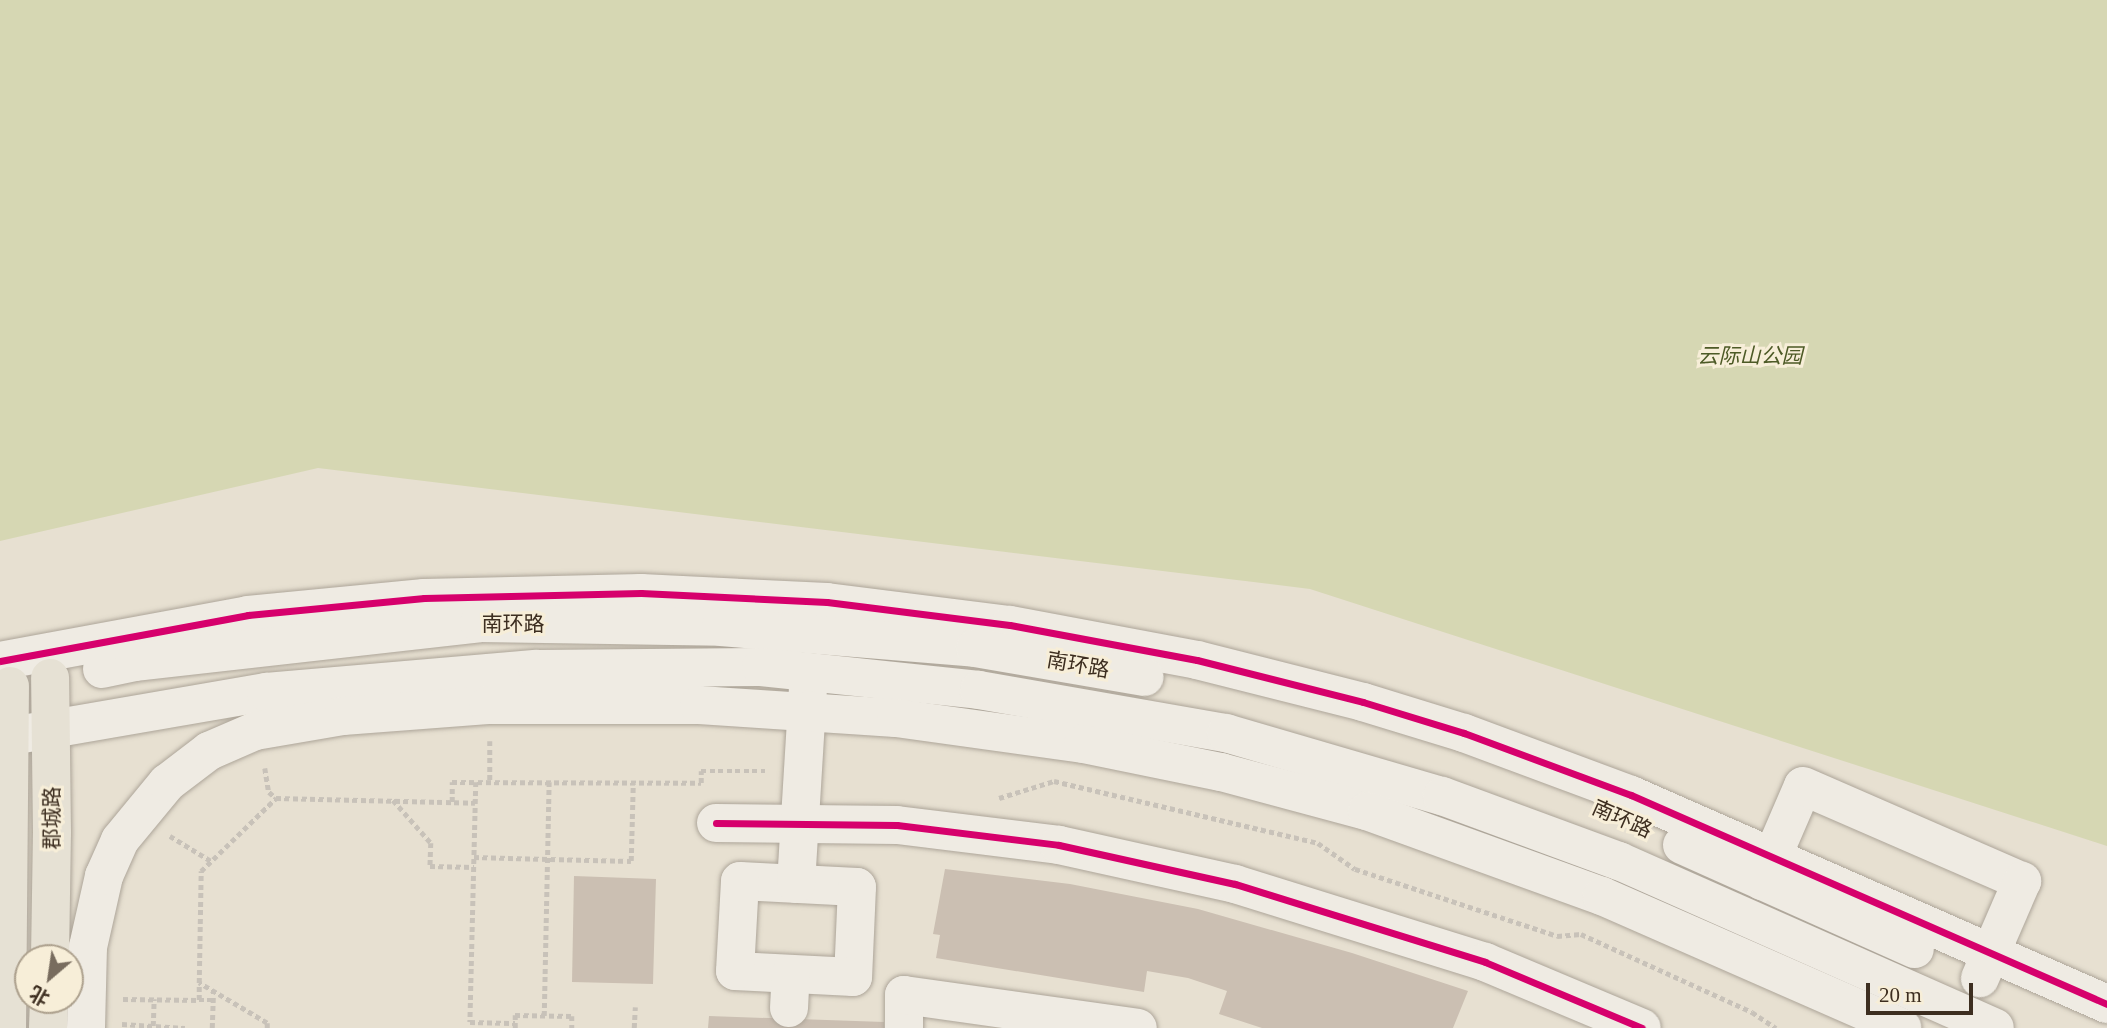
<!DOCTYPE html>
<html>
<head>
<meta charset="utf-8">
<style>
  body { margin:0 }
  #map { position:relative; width:2107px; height:1028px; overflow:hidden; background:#e7e0d1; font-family:"Times New Roman","Noto Sans SC",serif }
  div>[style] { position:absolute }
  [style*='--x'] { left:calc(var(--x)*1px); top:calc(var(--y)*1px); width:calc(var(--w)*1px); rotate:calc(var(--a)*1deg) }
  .green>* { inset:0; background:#d6d7b3 }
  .building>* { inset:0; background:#cbbfb2 }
  .path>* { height:4.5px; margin-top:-2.25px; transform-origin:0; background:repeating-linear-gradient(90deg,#c8c2b9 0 5px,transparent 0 8.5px) }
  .roads { filter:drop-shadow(0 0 2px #ada599) drop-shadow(0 0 2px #ada599) }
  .street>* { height:38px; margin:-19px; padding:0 19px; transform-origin:19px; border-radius:19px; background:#efebe3 }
  .secondary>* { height:38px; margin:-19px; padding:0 19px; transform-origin:19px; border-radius:19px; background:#efebe3 }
  .primary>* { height:38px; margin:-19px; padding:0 19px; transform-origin:19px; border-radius:19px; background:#e6e1d4 }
  .cycleway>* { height:7px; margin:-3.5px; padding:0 3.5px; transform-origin:3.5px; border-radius:3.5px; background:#d6006c }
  span { translate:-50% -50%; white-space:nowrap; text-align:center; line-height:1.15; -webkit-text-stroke:6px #f7eed8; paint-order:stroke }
  .park-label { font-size:21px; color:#4d5a26; font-style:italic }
  .street-label { font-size:21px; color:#3d2e20 }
  .north { position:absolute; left:14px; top:944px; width:70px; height:70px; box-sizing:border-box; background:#f7eed8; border:2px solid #ada18e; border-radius:50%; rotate:209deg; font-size:19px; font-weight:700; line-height:28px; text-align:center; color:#3d2e20 }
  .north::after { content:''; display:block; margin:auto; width:24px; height:32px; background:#786c5e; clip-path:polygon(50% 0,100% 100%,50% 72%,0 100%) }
  .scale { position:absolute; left:1866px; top:983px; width:107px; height:32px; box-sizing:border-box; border:4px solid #3d2e20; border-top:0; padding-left:9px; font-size:21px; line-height:24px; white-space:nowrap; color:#3d2e20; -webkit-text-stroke:5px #f7eed8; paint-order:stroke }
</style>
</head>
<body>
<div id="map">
  <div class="green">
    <i style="clip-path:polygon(0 0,2107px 0,2107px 846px,1310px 589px,318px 468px,0 541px)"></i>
  </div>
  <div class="building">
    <i style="clip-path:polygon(945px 869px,1070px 884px,1198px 909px,1352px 953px,1468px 991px,1453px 1028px,1262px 1028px,1219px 1014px,1227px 991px,1188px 978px,1147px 971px,1144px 992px,936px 958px,940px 935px,933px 934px)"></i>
    <i style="clip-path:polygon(574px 876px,656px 879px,653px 984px,572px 982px)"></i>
    <i style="clip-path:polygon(709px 1016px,884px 1022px,884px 1028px,708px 1028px)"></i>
  </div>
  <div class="path">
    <i style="--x:490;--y:741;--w:41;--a:90"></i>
    <i style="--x:265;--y:768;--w:24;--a:81"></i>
    <i style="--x:269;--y:792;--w:9;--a:41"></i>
    <i style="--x:476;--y:782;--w:240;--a:91.4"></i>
    <i style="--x:470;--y:1022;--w:45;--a:1.3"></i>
    <i style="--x:999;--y:798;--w:58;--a:-17.2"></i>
    <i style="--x:1054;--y:781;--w:271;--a:13.2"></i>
    <i style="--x:1318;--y:843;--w:45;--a:35.1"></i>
    <i style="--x:1355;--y:869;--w:213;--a:18.3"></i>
    <i style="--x:1557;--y:936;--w:24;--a:-5"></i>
    <i style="--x:1581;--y:934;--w:188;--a:24.5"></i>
    <i style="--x:1752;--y:1012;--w:29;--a:34"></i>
    <i style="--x:393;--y:800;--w:57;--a:48.5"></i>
    <i style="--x:431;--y:843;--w:23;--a:92"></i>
    <i style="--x:430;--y:866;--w:44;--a:1.3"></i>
    <i style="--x:452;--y:802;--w:20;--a:-90"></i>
    <i style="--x:452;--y:782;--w:249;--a:0.2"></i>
    <i style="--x:701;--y:783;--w:12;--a:-90"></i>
    <i style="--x:701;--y:771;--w:66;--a:0"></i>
    <i style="--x:170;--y:836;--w:48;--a:31.4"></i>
    <i style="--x:474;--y:857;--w:157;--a:1.5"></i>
    <i style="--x:631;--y:861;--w:78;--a:-88.5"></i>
    <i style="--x:123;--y:999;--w:76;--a:0.8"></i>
    <i style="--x:199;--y:1000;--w:17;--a:-90"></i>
    <i style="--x:199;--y:1000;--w:14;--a:0"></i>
    <i style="--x:544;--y:1016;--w:234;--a:-88.8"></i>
    <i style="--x:122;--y:1024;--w:63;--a:3.6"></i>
    <i style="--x:153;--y:1026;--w:27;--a:-88"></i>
    <i style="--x:212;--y:1028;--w:37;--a:-88"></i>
    <i style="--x:267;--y:1028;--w:5;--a:-90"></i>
    <i style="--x:267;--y:1023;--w:79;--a:-149.5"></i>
    <i style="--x:199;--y:983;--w:112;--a:-89"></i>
    <i style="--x:201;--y:871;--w:105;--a:-44.2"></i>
    <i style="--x:276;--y:798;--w:199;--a:1.4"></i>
    <i style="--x:515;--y:1028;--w:13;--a:-90"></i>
    <i style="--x:515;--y:1015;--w:57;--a:1"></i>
    <i style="--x:572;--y:1016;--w:12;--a:90"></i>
    <i style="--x:634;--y:1028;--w:21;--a:-87"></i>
  </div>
  <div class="roads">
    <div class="street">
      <i style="--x:716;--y:823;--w:181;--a:0.6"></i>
      <i style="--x:897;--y:825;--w:163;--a:7"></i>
      <i style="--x:1059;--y:845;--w:180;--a:12.5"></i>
      <i style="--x:1235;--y:884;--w:262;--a:17.3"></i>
      <i style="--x:1485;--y:962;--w:170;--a:22.8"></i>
      <i style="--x:740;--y:881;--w:117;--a:2.9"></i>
      <i style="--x:857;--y:887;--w:90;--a:92.5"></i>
      <i style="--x:853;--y:977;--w:118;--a:-177.1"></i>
      <i style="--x:735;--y:971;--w:90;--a:-86.8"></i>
      <i style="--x:1762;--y:881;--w:103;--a:-66.7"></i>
      <i style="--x:1803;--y:786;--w:239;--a:23.5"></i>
      <i style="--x:2022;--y:881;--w:106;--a:113.4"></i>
      <i style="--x:796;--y:884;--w:212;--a:-86.5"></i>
      <i style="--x:789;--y:1008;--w:34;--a:-87"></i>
      <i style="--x:904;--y:1028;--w:33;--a:-90"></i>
      <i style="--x:904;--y:995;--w:236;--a:8"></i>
    </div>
    <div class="secondary">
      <i style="--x:0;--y:661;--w:252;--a:-10.5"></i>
      <i style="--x:248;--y:615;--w:177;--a:-5.5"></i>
      <i style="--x:424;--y:598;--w:217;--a:-1.3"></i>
      <i style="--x:641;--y:593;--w:186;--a:2.8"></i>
      <i style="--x:827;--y:602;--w:184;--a:7.2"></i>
      <i style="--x:1010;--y:625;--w:190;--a:10.6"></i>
      <i style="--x:1197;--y:660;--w:171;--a:14.2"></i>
      <i style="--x:1363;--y:702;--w:106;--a:17.1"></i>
      <i style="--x:1464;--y:733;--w:178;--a:20.4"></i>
      <i style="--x:1631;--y:795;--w:520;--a:23.71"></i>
      <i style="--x:102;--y:669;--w:33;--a:-12"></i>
      <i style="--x:134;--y:662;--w:347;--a:-6.4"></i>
      <i style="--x:479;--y:623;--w:242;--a:0.9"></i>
      <i style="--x:721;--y:627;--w:255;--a:4.7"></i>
      <i style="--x:975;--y:648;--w:172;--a:9.7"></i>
      <i style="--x:0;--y:738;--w:270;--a:-9.8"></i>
      <i style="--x:266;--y:692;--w:272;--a:-4.9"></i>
      <i style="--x:537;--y:669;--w:224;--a:-0.5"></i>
      <i style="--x:761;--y:667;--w:219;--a:6"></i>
      <i style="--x:979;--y:690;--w:251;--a:9.9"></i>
      <i style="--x:1226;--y:733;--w:225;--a:16.3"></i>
      <i style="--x:1442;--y:796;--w:189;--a:20.2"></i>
      <i style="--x:1619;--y:861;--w:411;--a:23.9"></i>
      <i style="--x:1682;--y:845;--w:255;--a:24.1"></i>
      <i style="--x:86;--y:1028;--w:81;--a:-88.6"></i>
      <i style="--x:88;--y:947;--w:73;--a:-77.3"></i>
      <i style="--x:104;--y:876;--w:39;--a:-66"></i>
      <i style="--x:120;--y:840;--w:74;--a:-50.5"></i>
      <i style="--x:167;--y:783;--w:53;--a:-37.3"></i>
      <i style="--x:209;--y:751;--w:50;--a:-23.5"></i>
      <i style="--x:255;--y:731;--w:89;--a:-9.7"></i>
      <i style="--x:343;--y:716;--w:145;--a:-4.3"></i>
      <i style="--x:488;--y:705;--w:211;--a:0"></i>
      <i style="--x:699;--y:705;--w:197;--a:3.8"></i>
      <i style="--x:896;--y:718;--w:189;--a:7.9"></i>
      <i style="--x:1083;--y:744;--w:141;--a:11.5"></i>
      <i style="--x:1221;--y:772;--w:151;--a:15"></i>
      <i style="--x:1367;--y:811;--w:250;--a:19.9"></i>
      <i style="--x:1602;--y:896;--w:328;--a:23.7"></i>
    </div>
    <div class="primary">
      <i style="--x:50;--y:958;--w:125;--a:-89.1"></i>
      <i style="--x:52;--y:833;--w:155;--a:-90.7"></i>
      <i style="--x:7;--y:1028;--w:342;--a:-89.5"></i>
      <i style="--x:48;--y:1028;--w:28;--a:-88"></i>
    </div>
  </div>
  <div class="cycleway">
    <i style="--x:0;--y:661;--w:252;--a:-10.5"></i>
    <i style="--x:248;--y:615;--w:177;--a:-5.5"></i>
    <i style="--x:424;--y:598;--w:217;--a:-1.3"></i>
    <i style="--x:641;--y:593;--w:186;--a:2.8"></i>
    <i style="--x:827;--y:602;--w:184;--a:7.2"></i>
    <i style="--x:1010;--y:625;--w:190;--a:10.6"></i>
    <i style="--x:1197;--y:660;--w:171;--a:14.2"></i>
    <i style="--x:1363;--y:702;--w:106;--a:17.1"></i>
    <i style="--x:1464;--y:733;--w:178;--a:20.4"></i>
    <i style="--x:1631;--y:795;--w:520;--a:23.71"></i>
    <i style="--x:716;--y:823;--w:181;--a:0.6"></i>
    <i style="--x:897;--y:825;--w:163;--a:7"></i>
    <i style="--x:1059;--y:845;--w:180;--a:12.5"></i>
    <i style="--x:1235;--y:884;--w:262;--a:17.3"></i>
    <i style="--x:1485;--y:962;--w:170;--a:22.8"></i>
  </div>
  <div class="park-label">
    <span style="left:1750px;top:356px">云际山公园</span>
  </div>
  <div class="street-label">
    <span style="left:513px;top:624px">南环路</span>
    <span style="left:1078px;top:665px;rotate:10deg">南环路</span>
    <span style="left:52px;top:818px;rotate:-90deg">郡城路</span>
    <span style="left:1622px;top:819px;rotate:24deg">南环路</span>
  </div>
  <div class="north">北</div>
  <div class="scale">20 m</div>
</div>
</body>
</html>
